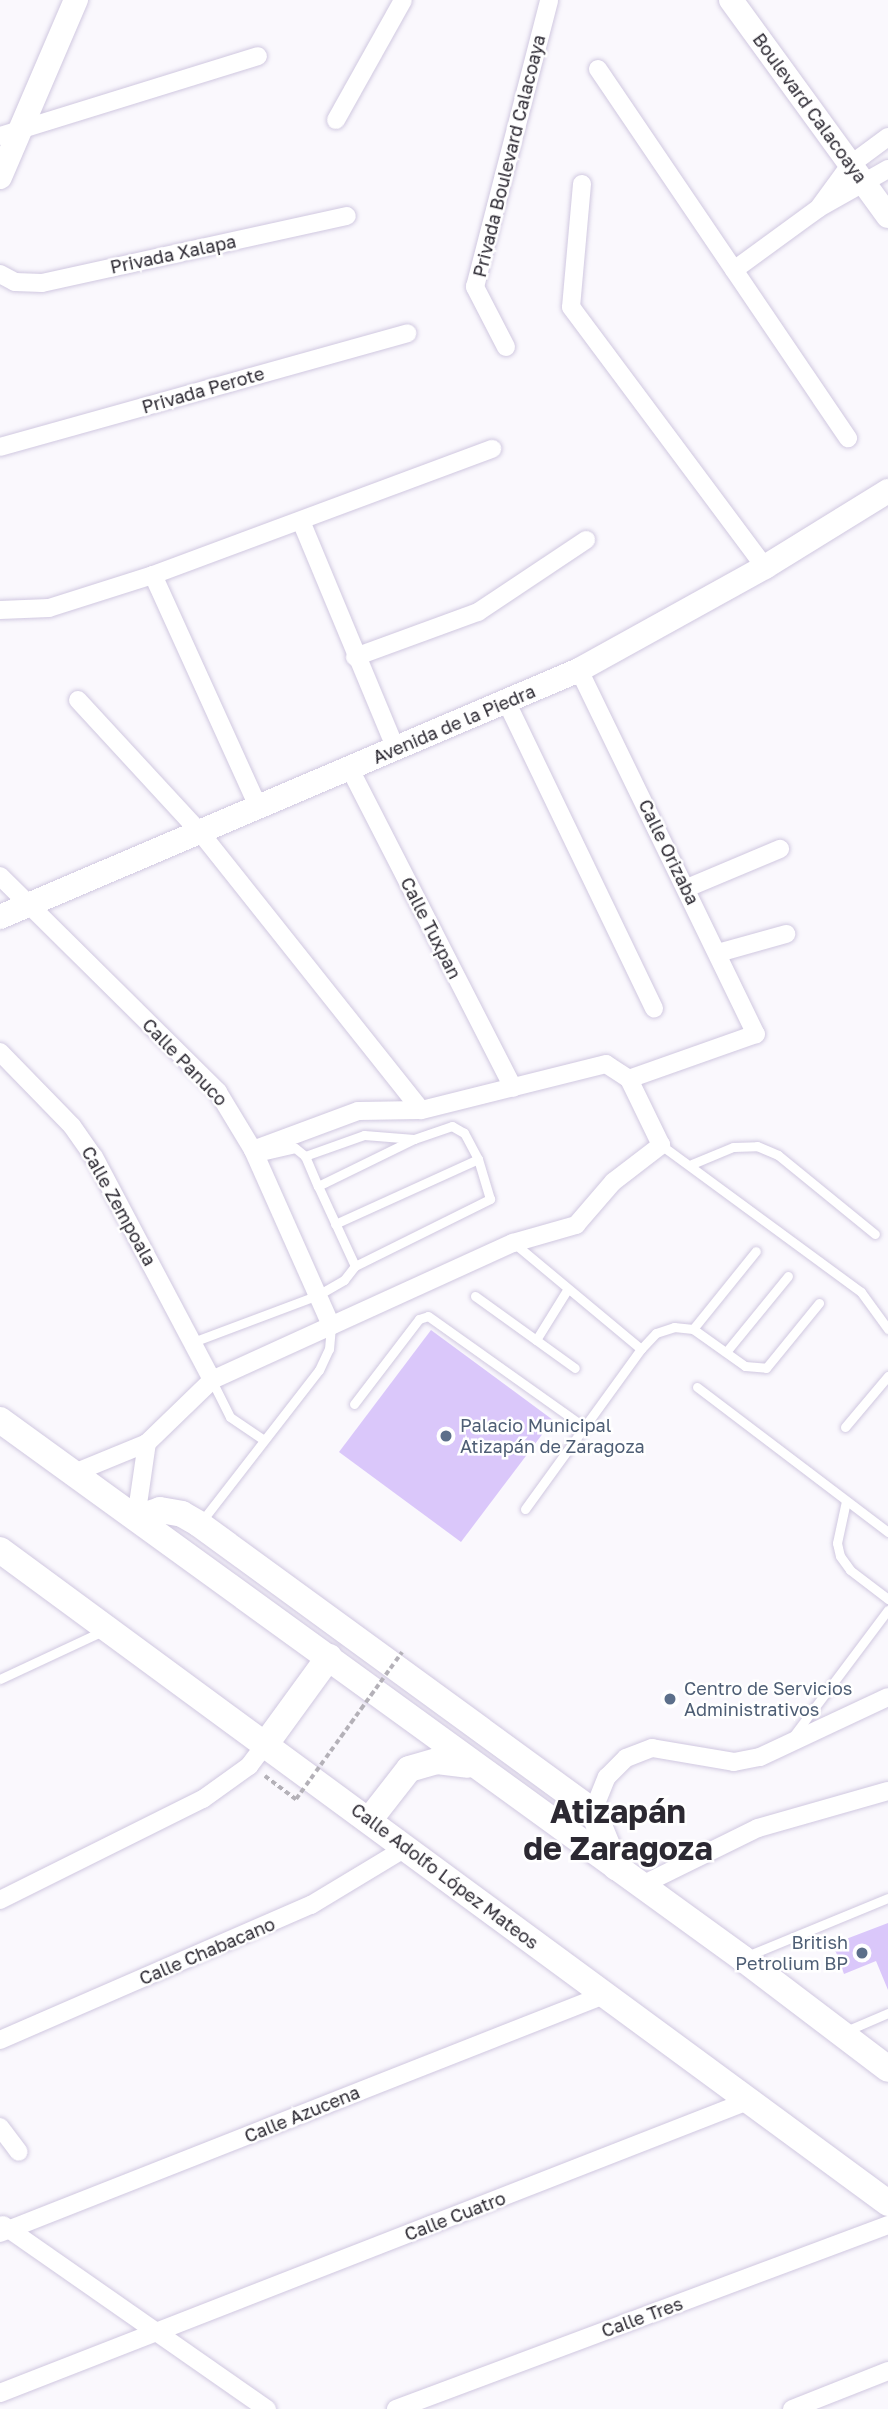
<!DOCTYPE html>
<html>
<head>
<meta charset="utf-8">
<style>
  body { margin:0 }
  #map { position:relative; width:888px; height:2409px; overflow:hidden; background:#faf8fd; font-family:"Golos Text",sans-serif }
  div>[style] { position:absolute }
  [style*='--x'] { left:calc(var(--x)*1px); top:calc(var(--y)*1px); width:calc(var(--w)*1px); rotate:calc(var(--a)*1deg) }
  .building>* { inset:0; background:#dac7fa }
  .path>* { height:3.5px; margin-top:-1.75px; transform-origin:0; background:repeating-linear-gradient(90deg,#b4b1b8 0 5px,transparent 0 8.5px) }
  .roads { filter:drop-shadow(0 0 2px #d0c8e0) drop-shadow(0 0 2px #d0c8e0) }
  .lane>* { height:9px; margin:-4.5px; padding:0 4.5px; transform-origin:4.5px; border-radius:4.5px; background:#fff }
  .street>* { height:18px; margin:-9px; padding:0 9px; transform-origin:9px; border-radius:9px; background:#fff }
  .secondary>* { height:24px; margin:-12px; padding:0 12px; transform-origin:12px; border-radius:12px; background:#fff }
  .primary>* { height:26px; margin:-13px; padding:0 13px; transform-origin:13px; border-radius:13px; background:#fff }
  .path-bridge>* { height:3.5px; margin-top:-1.75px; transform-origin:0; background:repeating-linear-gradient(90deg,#b4b1b8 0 5px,transparent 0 8.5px) }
  .dots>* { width:19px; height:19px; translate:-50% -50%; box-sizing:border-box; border:4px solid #fff; border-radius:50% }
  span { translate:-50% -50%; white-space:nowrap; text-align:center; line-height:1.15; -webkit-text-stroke:5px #fff; paint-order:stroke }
  .street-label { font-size:18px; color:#2c2932 }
  .service-label { font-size:18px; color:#4e5e75 }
  .left { translate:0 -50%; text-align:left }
  .right { translate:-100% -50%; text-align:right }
  .town-label { font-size:32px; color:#2c2932; font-weight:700 }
</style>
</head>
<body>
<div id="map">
  <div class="building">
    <i style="clip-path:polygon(431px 1330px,553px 1420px,461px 1542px,339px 1452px)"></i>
    <i style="clip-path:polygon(888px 1923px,888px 1990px,876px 1961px,844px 1974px,833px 1944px)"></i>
  </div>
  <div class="path">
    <i style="--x:265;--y:1776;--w:39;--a:37"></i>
  </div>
  <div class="roads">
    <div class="lane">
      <i style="--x:661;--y:1145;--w:248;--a:36.3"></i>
      <i style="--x:861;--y:1292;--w:46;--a:53.9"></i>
      <i style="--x:305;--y:1156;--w:33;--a:67"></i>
      <i style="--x:692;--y:1164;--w:44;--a:-22.5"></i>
      <i style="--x:733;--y:1147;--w:24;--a:-2"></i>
      <i style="--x:757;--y:1146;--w:23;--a:23"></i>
      <i style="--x:778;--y:1155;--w:125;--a:39.2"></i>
      <i style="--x:335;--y:1224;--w:157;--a:-24.4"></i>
      <i style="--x:515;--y:1244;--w:164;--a:39.8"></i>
      <i style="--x:355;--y:1266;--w:88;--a:-114.8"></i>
      <i style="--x:318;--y:1186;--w:107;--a:-26.1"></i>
      <i style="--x:475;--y:1296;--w:123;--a:35.8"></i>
      <i style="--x:693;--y:1329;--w:64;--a:35.4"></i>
      <i style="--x:745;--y:1366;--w:21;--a:5"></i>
      <i style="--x:766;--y:1368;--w:84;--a:-50.8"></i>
      <i style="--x:536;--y:1340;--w:59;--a:-58.2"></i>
      <i style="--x:193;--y:1342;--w:134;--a:-20.6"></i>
      <i style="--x:318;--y:1295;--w:30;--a:-30"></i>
      <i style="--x:344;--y:1280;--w:18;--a:-52"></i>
      <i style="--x:355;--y:1266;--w:151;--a:-26.4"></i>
      <i style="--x:490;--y:1199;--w:42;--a:-106.7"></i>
      <i style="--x:478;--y:1159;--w:30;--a:-118"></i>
      <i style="--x:464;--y:1133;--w:14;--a:-150"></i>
      <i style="--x:452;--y:1126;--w:40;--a:161.1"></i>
      <i style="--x:414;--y:1139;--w:50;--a:-175.4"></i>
      <i style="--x:364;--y:1135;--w:63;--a:160.4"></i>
      <i style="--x:305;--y:1156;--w:13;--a:-141"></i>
      <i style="--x:295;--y:1148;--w:39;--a:167"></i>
      <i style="--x:726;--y:1352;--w:98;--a:-50.8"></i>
      <i style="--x:212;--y:1381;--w:40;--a:63.4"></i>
      <i style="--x:230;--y:1417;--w:41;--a:34.1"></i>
      <i style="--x:697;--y:1387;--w:240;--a:37.2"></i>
      <i style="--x:354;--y:1404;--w:107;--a:-52.6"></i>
      <i style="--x:419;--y:1319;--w:9;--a:-18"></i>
      <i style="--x:428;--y:1316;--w:191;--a:35.4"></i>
      <i style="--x:845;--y:1427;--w:67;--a:-49.9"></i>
      <i style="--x:846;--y:1501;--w:43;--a:102.1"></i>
      <i style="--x:837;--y:1543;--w:13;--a:77"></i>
      <i style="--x:840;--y:1556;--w:17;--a:54"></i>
      <i style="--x:850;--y:1570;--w:48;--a:37.3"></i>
      <i style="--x:525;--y:1509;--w:198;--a:-54.1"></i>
      <i style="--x:641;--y:1349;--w:22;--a:-47"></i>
      <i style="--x:656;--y:1333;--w:19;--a:-18"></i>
      <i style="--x:674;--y:1327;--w:19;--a:6"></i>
      <i style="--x:693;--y:1329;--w:100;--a:-51.1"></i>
      <i style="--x:201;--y:1522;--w:192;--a:-52.2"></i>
      <i style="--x:319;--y:1370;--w:23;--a:-65"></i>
      <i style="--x:329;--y:1349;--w:24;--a:-85"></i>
      <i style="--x:0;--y:1679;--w:114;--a:-25"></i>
      <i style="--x:791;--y:1739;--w:161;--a:-53.1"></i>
      <i style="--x:747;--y:1956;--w:152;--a:-22.4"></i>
      <i style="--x:846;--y:2031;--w:46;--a:-23.2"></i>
    </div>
    <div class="street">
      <i style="--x:598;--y:69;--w:446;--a:55.9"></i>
      <i style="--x:336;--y:120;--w:137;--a:-60.8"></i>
      <i style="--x:0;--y:136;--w:270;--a:-17.2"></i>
      <i style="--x:582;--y:184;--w:123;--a:95.1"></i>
      <i style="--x:571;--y:307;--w:324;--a:53.3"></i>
      <i style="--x:820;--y:206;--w:51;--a:-53.8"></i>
      <i style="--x:850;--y:165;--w:47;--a:-36.4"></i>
      <i style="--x:734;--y:270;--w:105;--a:-36.1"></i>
      <i style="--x:819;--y:208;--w:79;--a:-29.5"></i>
      <i style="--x:0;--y:274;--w:17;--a:28"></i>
      <i style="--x:15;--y:282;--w:27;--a:2"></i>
      <i style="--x:42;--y:283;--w:312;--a:-12.4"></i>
      <i style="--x:506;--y:347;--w:68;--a:-117.3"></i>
      <i style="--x:475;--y:287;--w:296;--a:-75.5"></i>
      <i style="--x:0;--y:447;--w:423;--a:-15.6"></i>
      <i style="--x:301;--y:521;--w:247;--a:67.4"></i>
      <i style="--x:153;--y:575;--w:254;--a:65.6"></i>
      <i style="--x:0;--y:610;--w:49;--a:-2.3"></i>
      <i style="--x:49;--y:608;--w:109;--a:-17.6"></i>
      <i style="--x:153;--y:575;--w:362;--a:-20.4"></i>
      <i style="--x:355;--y:657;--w:131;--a:-20.1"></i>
      <i style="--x:478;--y:612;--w:130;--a:-33.7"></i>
      <i style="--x:579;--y:670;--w:405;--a:64.1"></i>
      <i style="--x:756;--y:1034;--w:135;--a:160.5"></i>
      <i style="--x:78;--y:700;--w:180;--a:47.3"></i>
      <i style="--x:200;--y:832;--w:355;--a:51.5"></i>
      <i style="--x:507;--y:703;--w:339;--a:64.3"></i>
      <i style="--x:350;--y:769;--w:358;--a:62.9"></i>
      <i style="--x:0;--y:876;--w:307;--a:44.7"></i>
      <i style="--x:218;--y:1092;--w:68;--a:58.9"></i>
      <i style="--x:253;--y:1150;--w:192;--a:66"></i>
      <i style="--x:687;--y:888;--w:101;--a:-22.8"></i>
      <i style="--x:718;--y:953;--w:71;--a:-15.6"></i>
      <i style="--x:0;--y:1052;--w:103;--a:45.8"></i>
      <i style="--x:72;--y:1126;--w:38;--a:55"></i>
      <i style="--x:94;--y:1157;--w:252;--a:62.1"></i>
      <i style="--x:74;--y:1473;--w:79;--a:-22.3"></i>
      <i style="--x:147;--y:1443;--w:91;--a:-44.1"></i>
      <i style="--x:212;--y:1380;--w:331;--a:-24.5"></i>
      <i style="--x:513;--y:1243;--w:66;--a:-15.9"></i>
      <i style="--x:576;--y:1225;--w:57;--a:-49.3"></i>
      <i style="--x:613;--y:1182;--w:61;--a:-37.6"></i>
      <i style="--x:661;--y:1145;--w:73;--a:-115.9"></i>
      <i style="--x:629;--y:1079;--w:27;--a:-147"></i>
      <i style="--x:606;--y:1064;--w:191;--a:166"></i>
      <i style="--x:421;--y:1110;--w:63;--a:179.1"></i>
      <i style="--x:358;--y:1111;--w:112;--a:159.6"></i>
      <i style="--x:136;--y:1518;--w:76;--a:-81.7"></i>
      <i style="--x:593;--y:1811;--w:37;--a:-68"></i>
      <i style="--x:607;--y:1777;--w:27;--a:-45"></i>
      <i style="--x:626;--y:1758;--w:28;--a:-21"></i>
      <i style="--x:652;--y:1748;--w:83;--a:9.7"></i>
      <i style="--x:734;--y:1762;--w:26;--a:-11"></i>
      <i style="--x:760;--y:1757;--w:141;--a:-25.1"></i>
      <i style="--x:640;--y:1886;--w:131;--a:-26.2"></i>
      <i style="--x:758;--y:1828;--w:135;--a:-15.9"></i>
      <i style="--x:0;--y:1900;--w:227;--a:-26.5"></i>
      <i style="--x:203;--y:1799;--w:57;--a:-35.7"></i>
      <i style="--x:249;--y:1766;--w:26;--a:-53"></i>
      <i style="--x:0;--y:2040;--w:339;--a:-23.5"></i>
      <i style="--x:311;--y:1905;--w:112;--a:-31.1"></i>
      <i style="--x:0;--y:2127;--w:31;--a:53"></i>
      <i style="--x:3;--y:2225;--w:322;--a:34.9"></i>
      <i style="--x:0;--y:2233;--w:649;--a:-21.51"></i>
      <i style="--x:0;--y:2393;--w:808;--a:-21.33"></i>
      <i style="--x:396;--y:2409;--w:525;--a:-20.5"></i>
      <i style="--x:792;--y:2409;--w:103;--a:-21.6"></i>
    </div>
    <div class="secondary">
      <i style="--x:731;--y:0;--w:267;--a:54"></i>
      <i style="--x:0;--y:177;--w:193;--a:-66.8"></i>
      <i style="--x:0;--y:917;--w:629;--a:-23.1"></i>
      <i style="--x:579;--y:670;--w:213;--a:-29"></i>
      <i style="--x:765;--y:567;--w:145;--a:-31.7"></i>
    </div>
    <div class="primary">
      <i style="--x:0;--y:1420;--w:917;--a:35.94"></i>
      <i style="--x:742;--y:1958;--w:183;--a:37.2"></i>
      <i style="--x:136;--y:1518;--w:25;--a:-18"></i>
      <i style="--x:160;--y:1510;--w:22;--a:10"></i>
      <i style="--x:182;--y:1514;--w:20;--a:30"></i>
      <i style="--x:199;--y:1524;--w:487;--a:36.1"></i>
      <i style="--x:593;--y:1811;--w:61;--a:67.7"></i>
      <i style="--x:0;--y:1550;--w:1102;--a:36.33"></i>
      <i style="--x:265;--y:1745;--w:109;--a:-54"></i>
      <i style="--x:370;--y:1819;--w:63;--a:-52"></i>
      <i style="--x:409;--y:1769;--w:29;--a:-16"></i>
      <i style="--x:437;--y:1761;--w:31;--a:7"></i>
    </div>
  </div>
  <div class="path-bridge">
    <i style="--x:296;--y:1799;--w:181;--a:-54.2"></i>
  </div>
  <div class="dots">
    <i style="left:446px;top:1436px;background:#5c6f8a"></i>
    <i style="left:670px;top:1699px;background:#5c6f8a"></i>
    <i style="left:862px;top:1953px;background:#5c6f8a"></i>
  </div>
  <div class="street-label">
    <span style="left:810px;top:108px;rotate:54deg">Boulevard Calacoaya</span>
    <span style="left:509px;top:156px;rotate:-76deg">Privada Boulevard Calacoaya</span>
    <span style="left:173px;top:254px;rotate:-12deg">Privada Xalapa</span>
    <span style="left:203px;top:390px;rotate:-16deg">Privada Perote</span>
    <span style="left:454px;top:724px;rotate:-23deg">Avenida de la Piedra</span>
    <span style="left:669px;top:852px;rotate:64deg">Calle Orizaba</span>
    <span style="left:431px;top:928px;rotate:63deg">Calle Tuxpan</span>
    <span style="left:185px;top:1062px;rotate:46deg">Calle Panuco</span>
    <span style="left:119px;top:1206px;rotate:61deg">Calle Zempoala</span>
    <span style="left:445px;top:1876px;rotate:37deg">Calle Adolfo López Mateos</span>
    <span style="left:207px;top:1951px;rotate:-23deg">Calle Chabacano</span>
    <span style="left:302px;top:2114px;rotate:-22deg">Calle Azucena</span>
    <span style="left:455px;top:2216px;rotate:-21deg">Calle Cuatro</span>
    <span style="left:642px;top:2317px;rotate:-20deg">Calle Tres</span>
  </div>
  <div class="service-label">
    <span class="left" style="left:460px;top:1436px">Palacio Municipal<br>Atizapán de Zaragoza</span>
    <span class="left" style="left:684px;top:1699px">Centro de Servicios<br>Administrativos</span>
    <span class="right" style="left:848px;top:1953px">British<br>Petrolium BP</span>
  </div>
  <div class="town-label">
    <span style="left:618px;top:1830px">Atizapán<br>de Zaragoza</span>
  </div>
</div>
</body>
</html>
